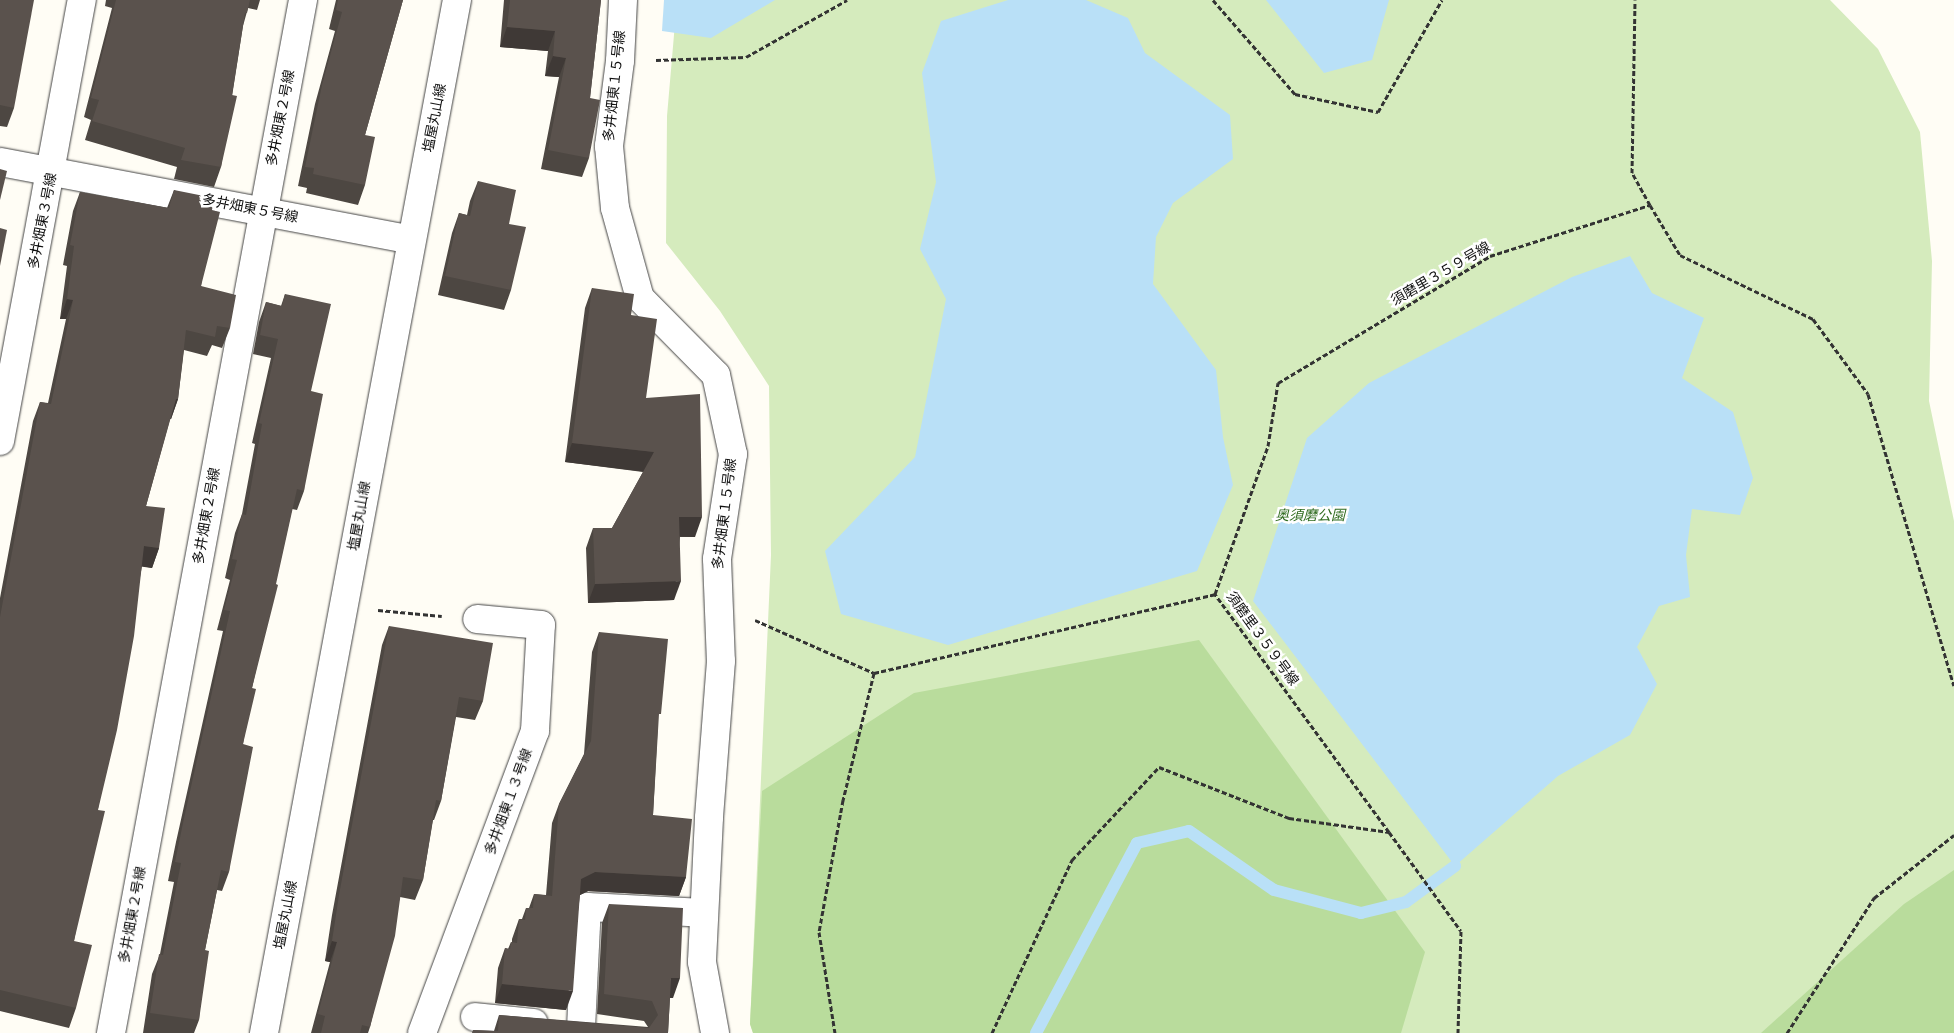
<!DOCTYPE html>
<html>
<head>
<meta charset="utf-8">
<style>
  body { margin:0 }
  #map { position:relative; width:1954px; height:1033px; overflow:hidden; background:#fffdf5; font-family:"Times New Roman","Noto Sans JP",serif }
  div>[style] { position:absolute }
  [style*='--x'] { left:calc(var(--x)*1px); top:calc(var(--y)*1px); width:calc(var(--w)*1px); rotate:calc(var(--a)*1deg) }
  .green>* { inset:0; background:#d5ebbd }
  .forest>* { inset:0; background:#b9dc9c }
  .water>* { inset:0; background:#b9e0f7 }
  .stream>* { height:12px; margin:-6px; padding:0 6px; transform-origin:6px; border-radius:6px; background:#b9e0f7 }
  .path>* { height:3px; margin-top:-1.5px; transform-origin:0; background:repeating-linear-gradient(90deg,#333 0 5px,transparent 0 7.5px) }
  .roads { filter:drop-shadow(0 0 1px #444) drop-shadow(0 0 1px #444) }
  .minor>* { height:28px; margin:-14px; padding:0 14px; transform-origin:14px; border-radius:14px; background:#fff }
  .wall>* { inset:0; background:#4d4742 }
  .shaded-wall>* { inset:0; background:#3f3936 }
  .building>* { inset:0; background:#5a524d }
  span { translate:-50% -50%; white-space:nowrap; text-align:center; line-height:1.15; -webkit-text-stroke:5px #fff; paint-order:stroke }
  .street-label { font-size:14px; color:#111 }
  .park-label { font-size:14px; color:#2f6b1f; font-style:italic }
</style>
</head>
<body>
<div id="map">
  <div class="green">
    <i style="clip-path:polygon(677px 0,1830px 0,1878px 49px,1920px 132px,1932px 261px,1929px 401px,1954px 521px,1954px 1033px,753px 1033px,750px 1024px,771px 555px,769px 386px,720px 311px,666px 243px,667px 116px)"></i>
  </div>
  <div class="forest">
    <i style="clip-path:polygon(1199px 640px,1425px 952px,1401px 1033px,753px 1033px,750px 1024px,762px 791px,914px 693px)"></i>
    <i style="clip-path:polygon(1954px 870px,1954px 1033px,1761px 1033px,1904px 904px)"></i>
  </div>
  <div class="water">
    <i style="clip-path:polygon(664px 0,775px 0,711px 38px,662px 31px)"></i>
    <i style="clip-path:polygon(1008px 0,1086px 0,1128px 18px,1145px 53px,1230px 115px,1233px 159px,1173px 203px,1156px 237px,1153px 284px,1216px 370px,1223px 437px,1233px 485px,1197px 571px,948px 645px,841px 614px,825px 551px,915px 457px,946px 299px,920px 249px,936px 182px,922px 73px,941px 21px)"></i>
    <i style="clip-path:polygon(1266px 0,1389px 0,1372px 60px,1324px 73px)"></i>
    <i style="clip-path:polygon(1630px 256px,1652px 293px,1704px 318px,1682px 378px,1733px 412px,1753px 478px,1740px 515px,1692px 509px,1686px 555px,1690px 597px,1659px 606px,1637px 647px,1657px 684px,1630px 735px,1558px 776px,1455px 866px,1253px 601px,1307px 438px,1369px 383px,1572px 277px)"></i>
  </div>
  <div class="stream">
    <i style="--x:1036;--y:1033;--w:215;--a:-62"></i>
    <i style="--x:1137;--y:843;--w:53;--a:-13"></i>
    <i style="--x:1189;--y:831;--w:103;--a:34.8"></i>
    <i style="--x:1274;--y:890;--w:90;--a:14.8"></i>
    <i style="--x:1361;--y:913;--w:46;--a:-13.7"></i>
    <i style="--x:1406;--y:902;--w:61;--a:-36.3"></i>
  </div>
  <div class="path">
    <i style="--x:1213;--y:0;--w:125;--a:48.9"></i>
    <i style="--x:1295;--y:94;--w:85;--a:12.2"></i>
    <i style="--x:1378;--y:112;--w:129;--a:-60.3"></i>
    <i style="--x:656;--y:60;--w:90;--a:-1.9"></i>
    <i style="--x:746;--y:57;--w:116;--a:-29.4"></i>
    <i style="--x:1650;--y:205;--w:58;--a:59"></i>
    <i style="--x:1680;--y:255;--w:148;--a:25.7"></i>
    <i style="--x:1813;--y:319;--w:93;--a:53.7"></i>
    <i style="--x:1868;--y:394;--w:304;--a:73.6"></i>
    <i style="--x:378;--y:610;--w:64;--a:5.4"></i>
    <i style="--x:755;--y:620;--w:130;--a:24"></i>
    <i style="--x:874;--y:673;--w:131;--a:103.7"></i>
    <i style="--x:843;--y:800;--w:134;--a:100.3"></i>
    <i style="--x:819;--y:932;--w:102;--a:81"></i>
    <i style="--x:874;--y:673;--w:350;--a:-13"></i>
    <i style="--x:1389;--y:832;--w:122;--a:54"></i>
    <i style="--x:1461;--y:931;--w:102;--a:91.7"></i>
    <i style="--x:992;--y:1033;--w:191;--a:-65.2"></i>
    <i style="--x:1072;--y:860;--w:127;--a:-46.9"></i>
    <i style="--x:1159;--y:767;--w:140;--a:21.4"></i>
    <i style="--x:1289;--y:818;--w:101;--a:8"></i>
    <i style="--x:1389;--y:832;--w:295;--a:-126.2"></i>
    <i style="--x:1215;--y:594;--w:157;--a:-70.3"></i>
    <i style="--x:1268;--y:446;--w:64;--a:-81"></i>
    <i style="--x:1278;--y:383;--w:247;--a:-30.9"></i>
    <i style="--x:1490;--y:256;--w:168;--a:-17.7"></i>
    <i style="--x:1650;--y:205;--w:37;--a:-119"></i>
    <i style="--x:1632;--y:173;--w:173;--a:-89"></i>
    <i style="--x:1787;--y:1033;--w:161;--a:-57.2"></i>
    <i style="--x:1874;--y:898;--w:102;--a:-38.2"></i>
  </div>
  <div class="roads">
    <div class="minor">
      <i style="--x:623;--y:0;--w:61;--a:92.8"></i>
      <i style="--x:620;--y:61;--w:86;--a:97.4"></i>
      <i style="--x:609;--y:146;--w:62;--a:84.5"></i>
      <i style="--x:615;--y:208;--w:93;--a:74.5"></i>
      <i style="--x:640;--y:298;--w:108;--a:45.4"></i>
      <i style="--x:716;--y:375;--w:81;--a:77.9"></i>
      <i style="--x:733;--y:454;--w:106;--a:98.7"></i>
      <i style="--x:717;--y:559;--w:102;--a:87.8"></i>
      <i style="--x:721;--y:661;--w:157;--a:94.4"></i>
      <i style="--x:709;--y:818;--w:144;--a:92.8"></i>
      <i style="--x:702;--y:962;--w:72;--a:79.6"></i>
      <i style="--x:0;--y:162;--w:418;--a:10.7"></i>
      <i style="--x:0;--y:441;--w:449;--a:-79.5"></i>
      <i style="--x:475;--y:1017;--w:59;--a:5.8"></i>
      <i style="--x:581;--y:1028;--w:121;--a:-87.2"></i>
      <i style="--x:587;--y:907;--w:117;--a:2.9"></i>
      <i style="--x:111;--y:1033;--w:1051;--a:-79.47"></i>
      <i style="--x:264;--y:1033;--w:1051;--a:-79.42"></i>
      <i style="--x:422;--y:1033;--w:322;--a:-69.5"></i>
      <i style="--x:535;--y:731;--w:106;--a:-86.8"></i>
      <i style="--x:541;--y:625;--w:64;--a:-174.6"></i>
    </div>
  </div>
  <div class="wall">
    <i style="clip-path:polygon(0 0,14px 108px,7px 127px,0 126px)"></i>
    <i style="clip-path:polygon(106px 0,260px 0,257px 10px,248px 8px,243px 26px,221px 167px,214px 187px,174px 179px,177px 167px,85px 140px,91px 120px,84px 117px,112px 8px,105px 6px)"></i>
    <i style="clip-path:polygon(336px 0,403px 0,365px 135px,365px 185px,358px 205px,306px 193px,307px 188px,298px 186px,315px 104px,335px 31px,329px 29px)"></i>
    <i style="clip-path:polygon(504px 0,601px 0,590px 98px,589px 158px,582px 177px,541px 169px,559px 77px,545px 76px,548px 51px,500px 47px)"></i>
    <i style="clip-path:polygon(478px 181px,509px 224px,511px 290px,504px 310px,438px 295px,452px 233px,459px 213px,467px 215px,470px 201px)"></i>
    <i style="clip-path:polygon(174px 190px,212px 210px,201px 286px,230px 328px,222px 348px,212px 345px,207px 356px,184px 350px,178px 399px,171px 419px,170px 419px,146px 506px,159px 548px,152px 568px,142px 566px,74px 941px,76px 1008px,69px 1028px,0 1011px,0 598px,33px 421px,40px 402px,48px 403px,66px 319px,60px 319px,67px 266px,63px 265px,73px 211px,80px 192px,167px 208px)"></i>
    <i style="clip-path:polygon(592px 288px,631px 315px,646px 398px,695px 537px,680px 537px,674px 600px,588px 603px,586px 548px,593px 528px,612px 528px,643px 472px,565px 462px,585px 308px)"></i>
    <i style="clip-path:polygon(285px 294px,311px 391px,304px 491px,297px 510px,292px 509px,252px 688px,243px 744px,229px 872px,222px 891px,217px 890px,205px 950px,199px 1020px,194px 1033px,143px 1033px,152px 974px,160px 954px,174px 882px,168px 881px,176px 842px,223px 631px,217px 630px,230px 580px,225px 578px,235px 533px,242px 514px,255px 444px,252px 443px,271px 358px,253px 354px,259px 322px,266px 302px,281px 306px)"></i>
    <i style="clip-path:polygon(389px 626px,483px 701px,475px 720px,456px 717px,441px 801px,434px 820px,433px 820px,423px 880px,415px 900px,400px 897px,370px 1027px,368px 1033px,311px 1033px,330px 962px,325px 961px,332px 915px,382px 645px)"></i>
    <i style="clip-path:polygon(599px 632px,658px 722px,653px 815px,686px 877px,679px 896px,588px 891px,580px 895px,566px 1010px,495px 1003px,498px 968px,505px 948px,508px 949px,511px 942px,512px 943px,512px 939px,519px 919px,522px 919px,526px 908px,529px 908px,534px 894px,546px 895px,552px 823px,559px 804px,584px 754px,592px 652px)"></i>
    <i style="clip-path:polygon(609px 904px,673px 998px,670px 998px,668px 1033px,472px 1033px,473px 1030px,494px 1031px,499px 1015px,648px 1027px,644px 1021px,597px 1014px,602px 923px)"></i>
  </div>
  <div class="shaded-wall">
    <i style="clip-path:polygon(507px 27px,555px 31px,548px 51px,500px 47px)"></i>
    <i style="clip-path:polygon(553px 56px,566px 58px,559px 77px,545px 76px)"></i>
    <i style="clip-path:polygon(67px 299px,73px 300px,66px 319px,60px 319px)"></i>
    <i style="clip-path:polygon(176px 399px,178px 399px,171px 419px,169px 418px)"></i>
    <i style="clip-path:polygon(572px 443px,654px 452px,647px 472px,565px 462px)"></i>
    <i style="clip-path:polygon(679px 517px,702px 517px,695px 537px,672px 536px)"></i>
    <i style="clip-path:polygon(144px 546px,159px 548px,152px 568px,137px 566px)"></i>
    <i style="clip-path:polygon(681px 581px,674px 600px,588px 603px,595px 584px)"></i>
    <i style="clip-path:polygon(595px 872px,686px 877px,679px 896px,588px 891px,574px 898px,581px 879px)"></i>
    <i style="clip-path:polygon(332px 941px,337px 942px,330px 962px,325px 961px)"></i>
    <i style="clip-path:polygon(671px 978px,680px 978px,673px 998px,664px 997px)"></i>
    <i style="clip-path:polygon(502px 984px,573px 991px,566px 1010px,495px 1003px)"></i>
  </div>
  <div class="building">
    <i style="clip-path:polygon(0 0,34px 0,14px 108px,0 105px)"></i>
    <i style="clip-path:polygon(116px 0,250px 0,247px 13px,245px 13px,232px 95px,237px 96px,221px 167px,181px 160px,185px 148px,92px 121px,99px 100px,91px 98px)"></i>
    <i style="clip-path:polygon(338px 0,403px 0,365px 135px,375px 137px,365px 185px,313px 174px,314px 168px,305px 167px,322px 85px,342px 12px,336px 10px)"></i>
    <i style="clip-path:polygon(510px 0,601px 0,590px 98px,600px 100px,589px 158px,548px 150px,566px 58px,553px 56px,555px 31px,507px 27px)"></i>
    <i style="clip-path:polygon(0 169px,7px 171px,0 200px)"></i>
    <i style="clip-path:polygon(478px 181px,516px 190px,509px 224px,526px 227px,511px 290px,445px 276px,459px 213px,470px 216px)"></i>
    <i style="clip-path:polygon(174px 190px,214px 198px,212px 210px,220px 212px,201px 286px,236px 295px,230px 328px,217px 326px,215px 337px,186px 330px,178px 399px,176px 399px,146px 506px,165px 508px,159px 548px,144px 546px,134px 636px,117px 730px,98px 810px,105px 811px,74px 941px,92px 945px,76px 1008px,0 990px,0 617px,40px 402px,51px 404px,73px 300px,67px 299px,74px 246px,70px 245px,80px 192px,169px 208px)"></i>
    <i style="clip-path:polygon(0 228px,7px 230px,0 266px)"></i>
    <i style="clip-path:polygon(592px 288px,634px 294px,631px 315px,657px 319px,646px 398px,700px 394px,702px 517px,679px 517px,681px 581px,595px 584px,593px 528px,612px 528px,654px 452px,572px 443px)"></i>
    <i style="clip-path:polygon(285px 294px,331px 304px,311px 391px,323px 394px,304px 491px,297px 489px,276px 584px,278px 585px,252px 688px,256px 689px,243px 744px,253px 747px,229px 872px,221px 870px,205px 950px,209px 951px,199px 1020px,150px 1013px,159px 954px,163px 955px,181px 863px,175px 862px,183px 823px,230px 611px,224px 610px,237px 560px,232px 559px,242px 514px,246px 515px,262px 424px,259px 423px,278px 339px,260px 335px,266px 302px,282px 306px)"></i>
    <i style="clip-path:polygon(389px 626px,493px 643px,483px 701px,459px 697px,441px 801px,436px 800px,423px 880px,403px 877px,395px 936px,370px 1027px,362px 1025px,360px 1033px,321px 1033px,325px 1016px,318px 1014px,337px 942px,332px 941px,339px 895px)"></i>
    <i style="clip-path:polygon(599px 632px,668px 639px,661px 714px,659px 714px,653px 815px,692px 819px,686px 877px,595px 872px,581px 879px,573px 991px,502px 984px,505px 948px,510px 949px,511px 942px,517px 943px,519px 919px,525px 920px,526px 908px,533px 908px,534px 894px,552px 896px,559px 804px,591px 741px)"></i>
    <i style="clip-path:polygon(609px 904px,683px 908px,680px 978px,671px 978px,668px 1033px,473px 1033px,473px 1030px,498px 1031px,499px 1015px,649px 1028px,658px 1015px,652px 1001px,604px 994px)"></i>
  </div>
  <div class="street-label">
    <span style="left:615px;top:86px;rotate:-84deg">多井畑東１５号線</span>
    <span style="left:281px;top:118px;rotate:-79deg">多井畑東２号線</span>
    <span style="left:435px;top:118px;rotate:-79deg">塩屋丸山線</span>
    <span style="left:250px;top:209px;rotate:11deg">多井畑東５号線</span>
    <span style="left:43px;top:221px;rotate:-79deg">多井畑東３号線</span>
    <span style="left:1441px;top:274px;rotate:-30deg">須磨里３５９号線</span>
    <span style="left:725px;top:514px;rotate:-83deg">多井畑東１５号線</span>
    <span style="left:207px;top:516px;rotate:-80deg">多井畑東２号線</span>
    <span style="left:360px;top:516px;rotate:-80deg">塩屋丸山線</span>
    <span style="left:1262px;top:639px;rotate:54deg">須磨里３５９号線</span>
    <span style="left:509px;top:802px;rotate:-70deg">多井畑東１３号線</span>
    <span style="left:133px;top:915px;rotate:-80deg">多井畑東２号線</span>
    <span style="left:286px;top:915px;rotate:-79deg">塩屋丸山線</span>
  </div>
  <div class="park-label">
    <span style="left:1310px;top:516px">奥須磨公園</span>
  </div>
</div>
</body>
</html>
